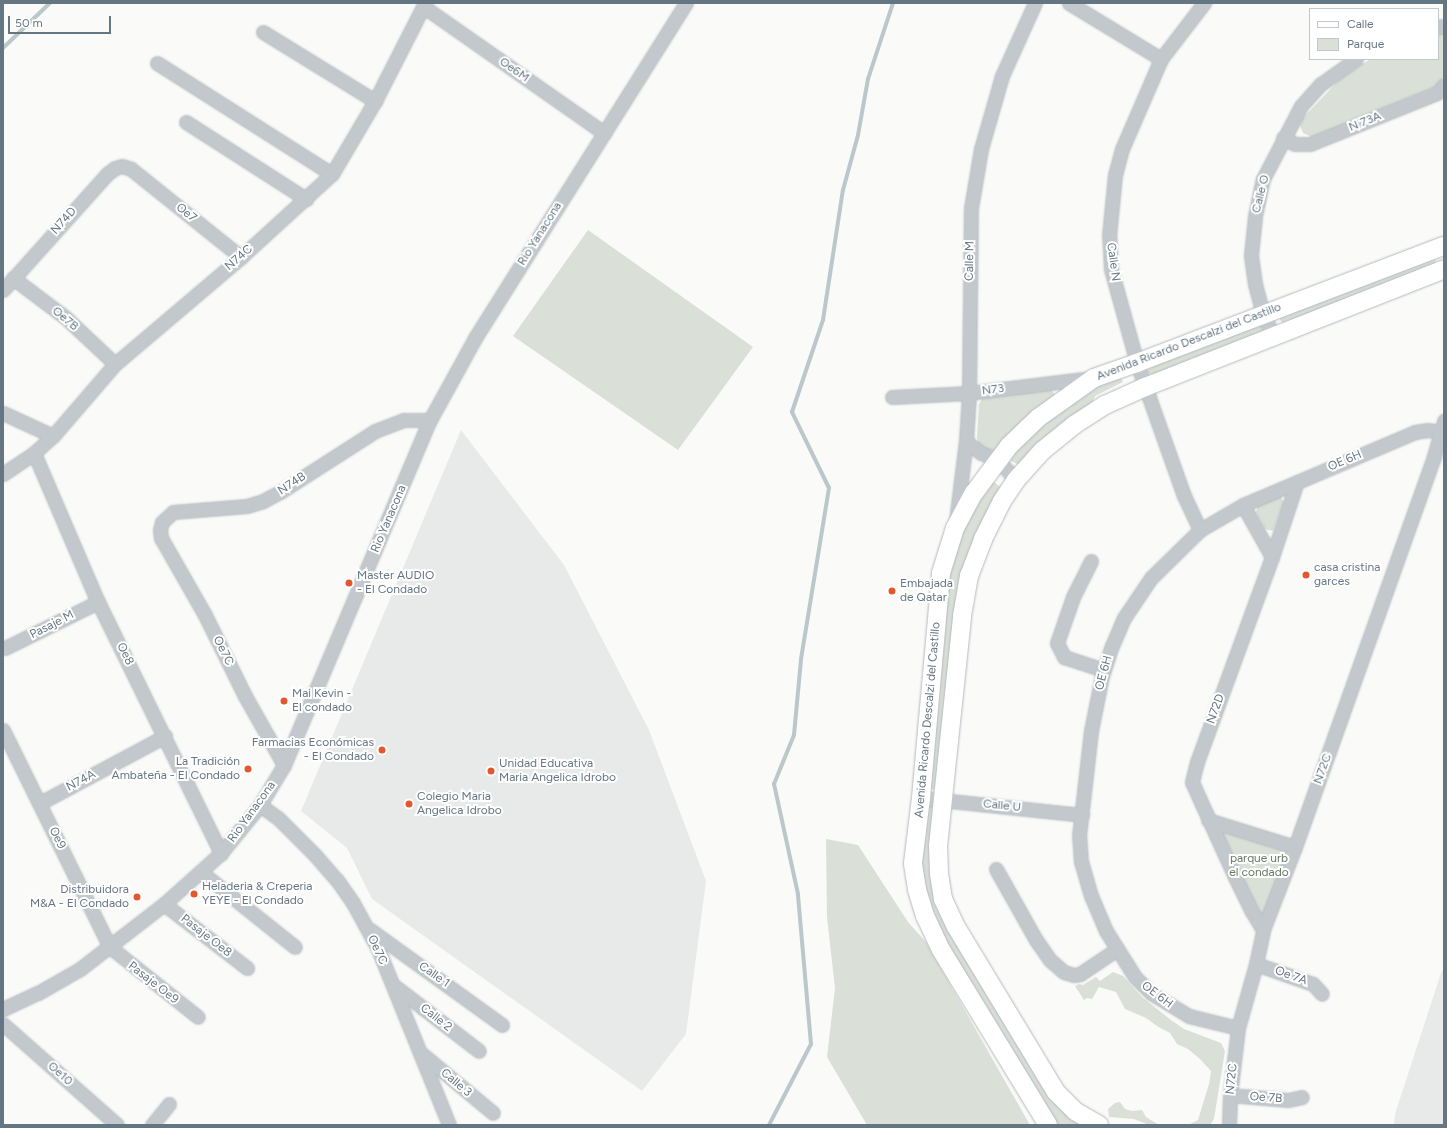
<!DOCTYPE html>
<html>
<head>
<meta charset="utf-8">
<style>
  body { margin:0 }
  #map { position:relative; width:1447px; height:1128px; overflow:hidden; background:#fafaf8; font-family:Figtree,sans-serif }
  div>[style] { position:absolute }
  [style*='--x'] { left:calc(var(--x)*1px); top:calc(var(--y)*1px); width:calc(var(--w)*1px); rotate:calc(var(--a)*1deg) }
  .built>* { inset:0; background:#e8e9e9 }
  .green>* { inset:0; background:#dadfd7 }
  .stream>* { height:4px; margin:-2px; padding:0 2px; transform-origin:2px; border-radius:2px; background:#bbc7cb }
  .roads { filter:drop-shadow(0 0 1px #b3babf) drop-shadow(0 0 1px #b3babf) }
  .street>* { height:13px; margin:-6.5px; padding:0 6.5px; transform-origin:6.5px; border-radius:6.5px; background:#c3c8cc }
  .secondary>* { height:18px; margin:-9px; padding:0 9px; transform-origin:9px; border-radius:9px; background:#fff }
  .dots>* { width:11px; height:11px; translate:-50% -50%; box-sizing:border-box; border:2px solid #fff; border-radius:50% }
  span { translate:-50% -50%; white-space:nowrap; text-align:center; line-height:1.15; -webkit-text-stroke:4px #fff; paint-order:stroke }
  .street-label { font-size:12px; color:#657683 }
  .poi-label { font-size:12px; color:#657683 }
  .left { translate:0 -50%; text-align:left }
  .right { translate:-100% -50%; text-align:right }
  .park-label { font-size:12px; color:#687a64 }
  .frame { position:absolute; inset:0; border:4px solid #657683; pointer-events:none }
  .legend { position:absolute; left:1309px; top:8px; width:130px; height:52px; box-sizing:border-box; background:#fff; border:1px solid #c1c8cd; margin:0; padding:5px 7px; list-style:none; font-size:12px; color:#657683 }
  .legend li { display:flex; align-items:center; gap:8px; height:20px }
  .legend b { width:20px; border:1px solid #c1c8cd }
  .scale { position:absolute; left:8px; top:16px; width:103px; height:18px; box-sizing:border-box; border:2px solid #657683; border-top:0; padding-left:5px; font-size:12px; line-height:14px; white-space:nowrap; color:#657683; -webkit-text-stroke:3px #fff; paint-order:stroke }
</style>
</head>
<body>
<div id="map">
  <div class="built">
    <i style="clip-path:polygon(461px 430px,564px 565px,649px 730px,706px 881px,686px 1034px,642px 1091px,372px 899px,347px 848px,301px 811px)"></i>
    <i style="clip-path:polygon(1442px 970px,1444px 970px,1444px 1125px,1394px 1125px,1395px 1114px)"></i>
  </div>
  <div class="green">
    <i style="clip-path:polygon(1444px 33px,1444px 76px,1434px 87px,1312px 137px,1303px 133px,1300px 126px,1302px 119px,1338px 81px,1362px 64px,1371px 59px,1438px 59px,1438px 34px)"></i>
    <i style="clip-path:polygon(588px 230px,753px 347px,678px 450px,513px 336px)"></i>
    <i style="clip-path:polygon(1430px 255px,1436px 260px,1432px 268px,1284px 324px,1280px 320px,1280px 312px)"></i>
    <i style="clip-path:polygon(1257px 323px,1263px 328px,1260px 334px,1155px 376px,1147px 372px,1152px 364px)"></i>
    <i style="clip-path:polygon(1120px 376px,1123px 382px,1095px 396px,1091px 406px,1019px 465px,1006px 458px,1028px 436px,1097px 385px)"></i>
    <i style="clip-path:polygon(1051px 389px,1056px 397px,998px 450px,988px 450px,979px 446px,977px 437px,979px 404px,983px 398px)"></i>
    <i style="clip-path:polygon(991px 480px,1002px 488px,984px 519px,939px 790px,926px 789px,950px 562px,964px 524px)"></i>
    <i style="clip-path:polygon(1280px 496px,1284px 502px,1273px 531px,1265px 529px,1256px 512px,1258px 505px)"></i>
    <i style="clip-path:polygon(925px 802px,937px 805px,937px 899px,1086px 1125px,1054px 1125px,929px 915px,918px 862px)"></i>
    <i style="clip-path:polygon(1208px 820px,1295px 847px,1263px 930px)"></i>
    <i style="clip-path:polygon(826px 839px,858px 845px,908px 922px,926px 942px,1030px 1125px,867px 1125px,827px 1057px,835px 988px,827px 917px)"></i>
    <i style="clip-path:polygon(1113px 972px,1123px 976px,1142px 997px,1171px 1020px,1184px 1029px,1221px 1043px,1225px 1051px,1214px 1119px,1210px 1125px,1188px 1125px,1198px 1120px,1209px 1084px,1211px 1071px,1200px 1059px,1188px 1049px,1177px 1044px,1170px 1033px,1157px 1026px,1146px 1018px,1125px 1009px,1116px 992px,1099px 987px,1092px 999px,1087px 998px,1084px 1000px,1075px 986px,1079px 984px,1083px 985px,1096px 977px,1100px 981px)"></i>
    <i style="clip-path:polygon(1120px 1102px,1125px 1109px,1132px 1111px,1142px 1110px,1146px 1117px,1159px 1125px,1149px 1125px,1134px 1119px,1109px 1117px,1108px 1109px,1115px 1103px)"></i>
  </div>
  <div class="stream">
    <i style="--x:3;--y:48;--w:65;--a:-43.8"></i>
    <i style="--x:769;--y:1125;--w:91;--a:-62.6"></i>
    <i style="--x:811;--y:1044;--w:151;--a:-95"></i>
    <i style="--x:798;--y:894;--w:113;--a:-102.3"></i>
    <i style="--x:774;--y:784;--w:53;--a:-67.8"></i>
    <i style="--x:794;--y:735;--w:76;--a:-84.7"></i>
    <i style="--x:801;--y:659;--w:173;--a:-80.7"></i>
    <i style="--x:829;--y:488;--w:85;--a:-116"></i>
    <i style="--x:792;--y:412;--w:97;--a:-71.4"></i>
    <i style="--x:823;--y:320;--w:132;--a:-81.3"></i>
    <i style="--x:843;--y:190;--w:57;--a:-74.7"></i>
    <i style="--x:858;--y:135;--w:57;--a:-79.9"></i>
    <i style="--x:868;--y:79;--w:80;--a:-71.8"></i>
  </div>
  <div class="roads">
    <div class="street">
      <i style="--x:1069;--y:3;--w:108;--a:31.3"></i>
      <i style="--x:424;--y:7;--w:220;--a:35"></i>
      <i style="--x:1438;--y:27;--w:6;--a:-9"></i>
      <i style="--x:263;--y:32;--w:132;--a:31.6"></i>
      <i style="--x:157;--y:63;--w:207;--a:32.4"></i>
      <i style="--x:186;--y:122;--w:143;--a:32.7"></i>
      <i style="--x:1283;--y:138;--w:13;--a:27"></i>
      <i style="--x:1295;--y:144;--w:15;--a:0"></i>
      <i style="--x:1310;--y:144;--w:137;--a:-21.9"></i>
      <i style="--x:1437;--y:93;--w:11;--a:-49"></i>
      <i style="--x:13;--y:278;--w:66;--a:37"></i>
      <i style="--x:66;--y:318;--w:67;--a:43.2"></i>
      <i style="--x:3;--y:290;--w:156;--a:-48.1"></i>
      <i style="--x:107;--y:174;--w:10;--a:-37"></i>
      <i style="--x:115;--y:168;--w:7;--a:-16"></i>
      <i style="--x:122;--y:166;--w:9;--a:18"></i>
      <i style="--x:131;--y:169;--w:141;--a:38.7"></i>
      <i style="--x:1273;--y:336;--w:24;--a:-114"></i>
      <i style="--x:1263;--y:314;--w:31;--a:-105"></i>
      <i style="--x:1255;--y:284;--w:29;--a:-98"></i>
      <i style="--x:1251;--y:255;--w:39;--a:-84"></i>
      <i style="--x:1255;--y:216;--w:38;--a:-78"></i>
      <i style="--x:1263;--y:179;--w:82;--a:-62.5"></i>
      <i style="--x:1301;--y:106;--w:30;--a:-48"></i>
      <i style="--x:1321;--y:84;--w:43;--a:-35.5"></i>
      <i style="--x:892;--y:397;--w:77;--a:-3"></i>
      <i style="--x:969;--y:393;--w:124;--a:-7"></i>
      <i style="--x:3;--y:413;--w:55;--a:24.7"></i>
      <i style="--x:966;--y:441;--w:19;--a:39"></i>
      <i style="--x:981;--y:453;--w:18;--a:22"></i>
      <i style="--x:998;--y:460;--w:27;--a:48"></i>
      <i style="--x:34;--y:453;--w:162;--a:66.8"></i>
      <i style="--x:98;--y:602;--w:280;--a:63.9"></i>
      <i style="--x:3;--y:474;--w:37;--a:-34"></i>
      <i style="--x:34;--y:453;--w:25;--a:-42"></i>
      <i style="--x:53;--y:436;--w:95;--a:-49.3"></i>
      <i style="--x:115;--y:364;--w:165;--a:-40.3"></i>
      <i style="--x:241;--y:257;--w:123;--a:-42.4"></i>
      <i style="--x:332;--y:174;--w:85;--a:-59.5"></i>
      <i style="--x:375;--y:101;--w:110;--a:-63"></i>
      <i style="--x:1243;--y:505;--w:60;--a:60.9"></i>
      <i style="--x:956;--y:521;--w:81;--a:-82.9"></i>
      <i style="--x:966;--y:441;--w:48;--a:-86.4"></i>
      <i style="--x:969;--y:393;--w:185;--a:-89.4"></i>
      <i style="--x:971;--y:208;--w:60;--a:-80.4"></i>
      <i style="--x:981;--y:149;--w:76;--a:-74"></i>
      <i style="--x:1002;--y:76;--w:80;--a:-65.7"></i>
      <i style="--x:1200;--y:530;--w:38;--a:-115"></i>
      <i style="--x:1184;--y:496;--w:141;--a:-109.5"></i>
      <i style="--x:1137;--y:363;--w:98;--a:-105.5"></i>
      <i style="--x:1111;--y:269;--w:33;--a:-93"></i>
      <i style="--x:1109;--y:236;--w:61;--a:-84.4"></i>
      <i style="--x:1115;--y:175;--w:27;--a:-75"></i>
      <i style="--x:1122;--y:149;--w:98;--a:-66.6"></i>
      <i style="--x:1161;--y:59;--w:71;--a:-52.5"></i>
      <i style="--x:1091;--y:561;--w:40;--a:116.6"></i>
      <i style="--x:1073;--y:597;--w:49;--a:109.2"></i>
      <i style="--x:1057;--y:643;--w:16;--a:63"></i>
      <i style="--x:1064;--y:657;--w:42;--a:18"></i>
      <i style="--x:5;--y:648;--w:104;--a:-26.3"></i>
      <i style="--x:3;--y:730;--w:242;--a:63.8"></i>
      <i style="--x:110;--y:947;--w:112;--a:38.5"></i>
      <i style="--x:284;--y:765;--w:79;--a:-119.5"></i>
      <i style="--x:245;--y:696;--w:90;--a:-116.3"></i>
      <i style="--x:205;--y:615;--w:89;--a:-119.7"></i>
      <i style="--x:161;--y:538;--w:8;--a:-97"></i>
      <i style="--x:160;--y:530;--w:8;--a:-76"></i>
      <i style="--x:162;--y:522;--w:15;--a:-42"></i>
      <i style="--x:173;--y:512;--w:74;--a:-4.6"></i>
      <i style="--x:247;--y:506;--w:17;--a:-17"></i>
      <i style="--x:263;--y:501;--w:19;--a:-28"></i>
      <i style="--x:280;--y:492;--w:113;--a:-32.7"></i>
      <i style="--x:375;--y:431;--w:31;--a:-21"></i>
      <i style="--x:404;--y:420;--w:26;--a:0"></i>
      <i style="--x:921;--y:798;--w:162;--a:6"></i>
      <i style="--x:40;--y:803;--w:142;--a:-28.2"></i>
      <i style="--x:260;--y:805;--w:22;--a:36"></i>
      <i style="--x:278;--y:818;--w:52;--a:45"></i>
      <i style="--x:315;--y:855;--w:33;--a:49"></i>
      <i style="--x:337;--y:880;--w:28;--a:55"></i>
      <i style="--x:353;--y:903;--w:52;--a:61.5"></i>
      <i style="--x:378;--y:949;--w:190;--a:68"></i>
      <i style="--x:1208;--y:820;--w:91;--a:17.2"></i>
      <i style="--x:996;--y:869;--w:81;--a:60.6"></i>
      <i style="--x:1036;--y:940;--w:24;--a:55"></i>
      <i style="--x:1050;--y:960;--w:18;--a:41"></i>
      <i style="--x:1064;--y:972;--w:10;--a:17"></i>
      <i style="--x:1074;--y:975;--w:6;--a:-9"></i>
      <i style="--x:1080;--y:974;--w:45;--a:-34"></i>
      <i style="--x:201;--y:872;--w:120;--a:38.6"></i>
      <i style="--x:164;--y:904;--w:105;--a:37.6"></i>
      <i style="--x:369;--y:929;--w:164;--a:35.8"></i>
      <i style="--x:1263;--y:930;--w:21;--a:-121"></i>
      <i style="--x:1252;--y:912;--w:39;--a:-116"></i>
      <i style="--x:1235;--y:877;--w:104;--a:-114.4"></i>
      <i style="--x:1192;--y:782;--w:21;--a:-76"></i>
      <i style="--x:1197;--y:762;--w:218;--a:-69.9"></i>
      <i style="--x:1272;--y:557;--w:79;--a:-71.6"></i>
      <i style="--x:1256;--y:964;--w:60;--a:19.3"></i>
      <i style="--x:1313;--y:984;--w:13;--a:48"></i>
      <i style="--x:393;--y:985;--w:108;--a:37.5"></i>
      <i style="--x:3;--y:1009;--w:38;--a:-25"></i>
      <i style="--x:38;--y:993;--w:48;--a:-29.7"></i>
      <i style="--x:80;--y:969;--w:106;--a:-37.7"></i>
      <i style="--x:164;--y:904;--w:76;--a:-41.8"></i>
      <i style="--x:221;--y:853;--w:62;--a:-50.9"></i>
      <i style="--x:260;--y:805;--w:47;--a:-59"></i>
      <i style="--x:284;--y:765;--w:375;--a:-67.1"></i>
      <i style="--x:430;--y:420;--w:94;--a:-61.2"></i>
      <i style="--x:475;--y:338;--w:396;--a:-57.8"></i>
      <i style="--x:3;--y:1024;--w:152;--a:41.5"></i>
      <i style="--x:1238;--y:1028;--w:50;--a:-166.2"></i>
      <i style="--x:1189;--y:1016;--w:44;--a:-148.8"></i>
      <i style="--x:1151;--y:993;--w:23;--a:-135"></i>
      <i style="--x:1135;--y:977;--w:54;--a:-122.2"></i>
      <i style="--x:1106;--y:931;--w:38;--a:-113"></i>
      <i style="--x:1091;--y:896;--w:35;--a:-106"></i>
      <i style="--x:1081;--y:862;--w:26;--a:-94"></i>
      <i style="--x:1079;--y:836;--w:106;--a:-83.5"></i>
      <i style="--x:1091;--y:731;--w:56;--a:-78.7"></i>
      <i style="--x:1102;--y:676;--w:32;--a:-72"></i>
      <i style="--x:1112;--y:646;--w:30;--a:-67"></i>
      <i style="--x:1124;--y:618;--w:48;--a:-56"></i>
      <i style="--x:1151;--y:578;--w:69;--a:-44.4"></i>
      <i style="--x:1200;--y:530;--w:50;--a:-30.2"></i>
      <i style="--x:1243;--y:505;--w:187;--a:-23"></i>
      <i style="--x:1415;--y:432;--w:13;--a:-9"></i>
      <i style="--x:1428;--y:430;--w:12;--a:9"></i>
      <i style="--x:422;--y:1054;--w:92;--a:39.7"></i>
      <i style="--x:1230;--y:1095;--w:58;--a:4.9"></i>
      <i style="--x:1288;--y:1100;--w:14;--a:-12"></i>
      <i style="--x:152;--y:1125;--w:27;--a:-51"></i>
      <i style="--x:1229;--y:1125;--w:30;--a:-88"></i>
      <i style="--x:1230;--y:1095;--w:67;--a:-83.2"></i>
      <i style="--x:1238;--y:1028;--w:66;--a:-74.3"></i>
      <i style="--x:1256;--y:964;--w:35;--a:-78"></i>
      <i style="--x:1263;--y:930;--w:89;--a:-68.9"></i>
      <i style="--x:1295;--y:847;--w:415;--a:-70.4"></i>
      <i style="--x:1434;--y:456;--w:37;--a:-74"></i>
    </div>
    <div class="secondary">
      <i style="--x:1048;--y:1125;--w:205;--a:-121.4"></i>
      <i style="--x:941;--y:950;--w:38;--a:-115"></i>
      <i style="--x:925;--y:916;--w:28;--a:-107"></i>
      <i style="--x:917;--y:889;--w:26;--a:-99"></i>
      <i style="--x:913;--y:863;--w:65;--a:-83"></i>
      <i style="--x:921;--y:798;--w:226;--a:-84.9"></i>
      <i style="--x:941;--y:573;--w:47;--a:-72.7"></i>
      <i style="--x:955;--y:528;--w:40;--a:-62"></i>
      <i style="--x:974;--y:493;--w:59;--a:-53.3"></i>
      <i style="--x:1009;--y:446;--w:40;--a:-44"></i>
      <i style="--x:1038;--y:418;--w:69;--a:-35.5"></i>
      <i style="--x:1094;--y:378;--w:46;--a:-19.2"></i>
      <i style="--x:1137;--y:363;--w:329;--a:-20.9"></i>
      <i style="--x:1099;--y:1125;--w:28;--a:-150"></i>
      <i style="--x:1075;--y:1111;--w:27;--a:-135"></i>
      <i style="--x:1056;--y:1092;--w:193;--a:-121.2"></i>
      <i style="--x:956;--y:927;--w:31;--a:-115"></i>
      <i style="--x:943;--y:899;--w:25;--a:-99"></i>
      <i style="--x:939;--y:874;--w:28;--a:-92"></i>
      <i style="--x:938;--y:846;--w:231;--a:-84"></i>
      <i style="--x:962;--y:616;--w:41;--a:-80.1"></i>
      <i style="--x:969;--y:576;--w:40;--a:-69"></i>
      <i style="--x:983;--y:539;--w:42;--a:-63.4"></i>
      <i style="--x:1002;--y:501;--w:25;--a:-56"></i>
      <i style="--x:1016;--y:480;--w:39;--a:-48"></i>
      <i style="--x:1042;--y:451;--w:41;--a:-39.1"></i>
      <i style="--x:1074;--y:425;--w:37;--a:-33"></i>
      <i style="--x:1105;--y:405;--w:44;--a:-24.2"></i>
      <i style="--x:1145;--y:387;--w:321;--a:-21.5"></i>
    </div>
  </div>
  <div class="dots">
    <i style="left:1306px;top:575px;background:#e4572e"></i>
    <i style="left:349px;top:583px;background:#e4572e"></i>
    <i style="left:892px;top:591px;background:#e4572e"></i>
    <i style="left:284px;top:701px;background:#e4572e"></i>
    <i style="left:382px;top:750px;background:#e4572e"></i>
    <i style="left:248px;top:769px;background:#e4572e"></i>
    <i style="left:491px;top:771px;background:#e4572e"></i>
    <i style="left:409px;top:804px;background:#e4572e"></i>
    <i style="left:194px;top:894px;background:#e4572e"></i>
    <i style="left:137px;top:897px;background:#e4572e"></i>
  </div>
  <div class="street-label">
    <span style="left:514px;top:70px;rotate:35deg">Oe6M</span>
    <span style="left:1365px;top:122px;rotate:-22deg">N 73A</span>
    <span style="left:1261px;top:194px;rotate:-76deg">Calle O</span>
    <span style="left:186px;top:213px;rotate:39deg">Oe7</span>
    <span style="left:64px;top:221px;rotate:-48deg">N74D</span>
    <span style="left:540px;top:234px;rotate:-58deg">Rio Yanacona</span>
    <span style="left:239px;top:258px;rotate:-41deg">N74C</span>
    <span style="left:970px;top:261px;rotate:-89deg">Calle M</span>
    <span style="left:1113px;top:262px;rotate:82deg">Calle N</span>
    <span style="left:65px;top:319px;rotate:40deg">Oe7B</span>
    <span style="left:1189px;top:342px;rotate:-21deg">Avenida Ricardo Descalzi del Castillo</span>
    <span style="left:993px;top:390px;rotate:-7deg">N73</span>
    <span style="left:1345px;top:461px;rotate:-23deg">OE 6H</span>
    <span style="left:292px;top:484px;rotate:-33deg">N74B</span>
    <span style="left:389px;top:519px;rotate:-67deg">Rio Yanacona</span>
    <span style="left:52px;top:625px;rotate:-27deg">Pasaje M</span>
    <span style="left:223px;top:651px;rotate:63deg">Oe7C</span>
    <span style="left:125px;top:654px;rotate:64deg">Oe8</span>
    <span style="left:1104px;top:673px;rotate:-75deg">OE 6H</span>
    <span style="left:1216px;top:709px;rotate:-70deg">N72D</span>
    <span style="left:928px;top:720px;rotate:-85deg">Avenida Ricardo Descalzi del Castillo</span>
    <span style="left:1323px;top:769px;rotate:-70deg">N72C</span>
    <span style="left:81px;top:781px;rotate:-28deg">N74A</span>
    <span style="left:1002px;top:806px;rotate:6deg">Calle U</span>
    <span style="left:252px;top:812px;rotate:-54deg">Rio Yanacona</span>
    <span style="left:57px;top:838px;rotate:64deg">Oe9</span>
    <span style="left:206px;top:936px;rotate:38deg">Pasaje Oe8</span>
    <span style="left:377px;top:950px;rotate:65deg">Oe7C</span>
    <span style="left:434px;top:975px;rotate:35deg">Calle 1</span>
    <span style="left:1291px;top:976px;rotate:20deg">Oe 7A</span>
    <span style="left:153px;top:983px;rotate:38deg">Pasaje Oe9</span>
    <span style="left:1157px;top:995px;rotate:37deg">OE 6H</span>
    <span style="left:436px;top:1018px;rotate:38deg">Calle 2</span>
    <span style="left:60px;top:1074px;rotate:42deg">Oe10</span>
    <span style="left:1232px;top:1079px;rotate:-84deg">N72C</span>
    <span style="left:456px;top:1083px;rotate:40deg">Calle 3</span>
    <span style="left:1266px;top:1098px;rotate:4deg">Oe 7B</span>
  </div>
  <div class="poi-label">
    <span class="left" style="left:1314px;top:575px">casa cristina<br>garces</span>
    <span class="left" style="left:357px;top:583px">Master AUDIO<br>- El Condado</span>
    <span class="left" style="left:900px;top:591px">Embajada<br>de Qatar</span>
    <span class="left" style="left:292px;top:701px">Mai Kevin -<br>El condado</span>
    <span class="right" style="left:374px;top:750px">Farmacias Económicas<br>- El Condado</span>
    <span class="right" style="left:240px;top:769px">La Tradición<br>Ambateña - El Condado</span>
    <span class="left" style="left:499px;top:771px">Unidad Educativa<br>Maria Angelica Idrobo</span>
    <span class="left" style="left:417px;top:804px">Colegio Maria<br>Angelica Idrobo</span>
    <span class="left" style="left:202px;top:894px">Heladeria &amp; Creperia<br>YEYE - El Condado</span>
    <span class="right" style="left:129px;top:897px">Distribuidora<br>M&amp;A - El Condado</span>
  </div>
  <div class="park-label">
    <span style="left:1259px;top:866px">parque urb<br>el condado</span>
  </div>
  <div class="frame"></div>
  <ul class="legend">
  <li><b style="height:5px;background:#fff"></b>Calle</li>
  <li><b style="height:11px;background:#dadfd7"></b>Parque</li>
  </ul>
  <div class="scale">50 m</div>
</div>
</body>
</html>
